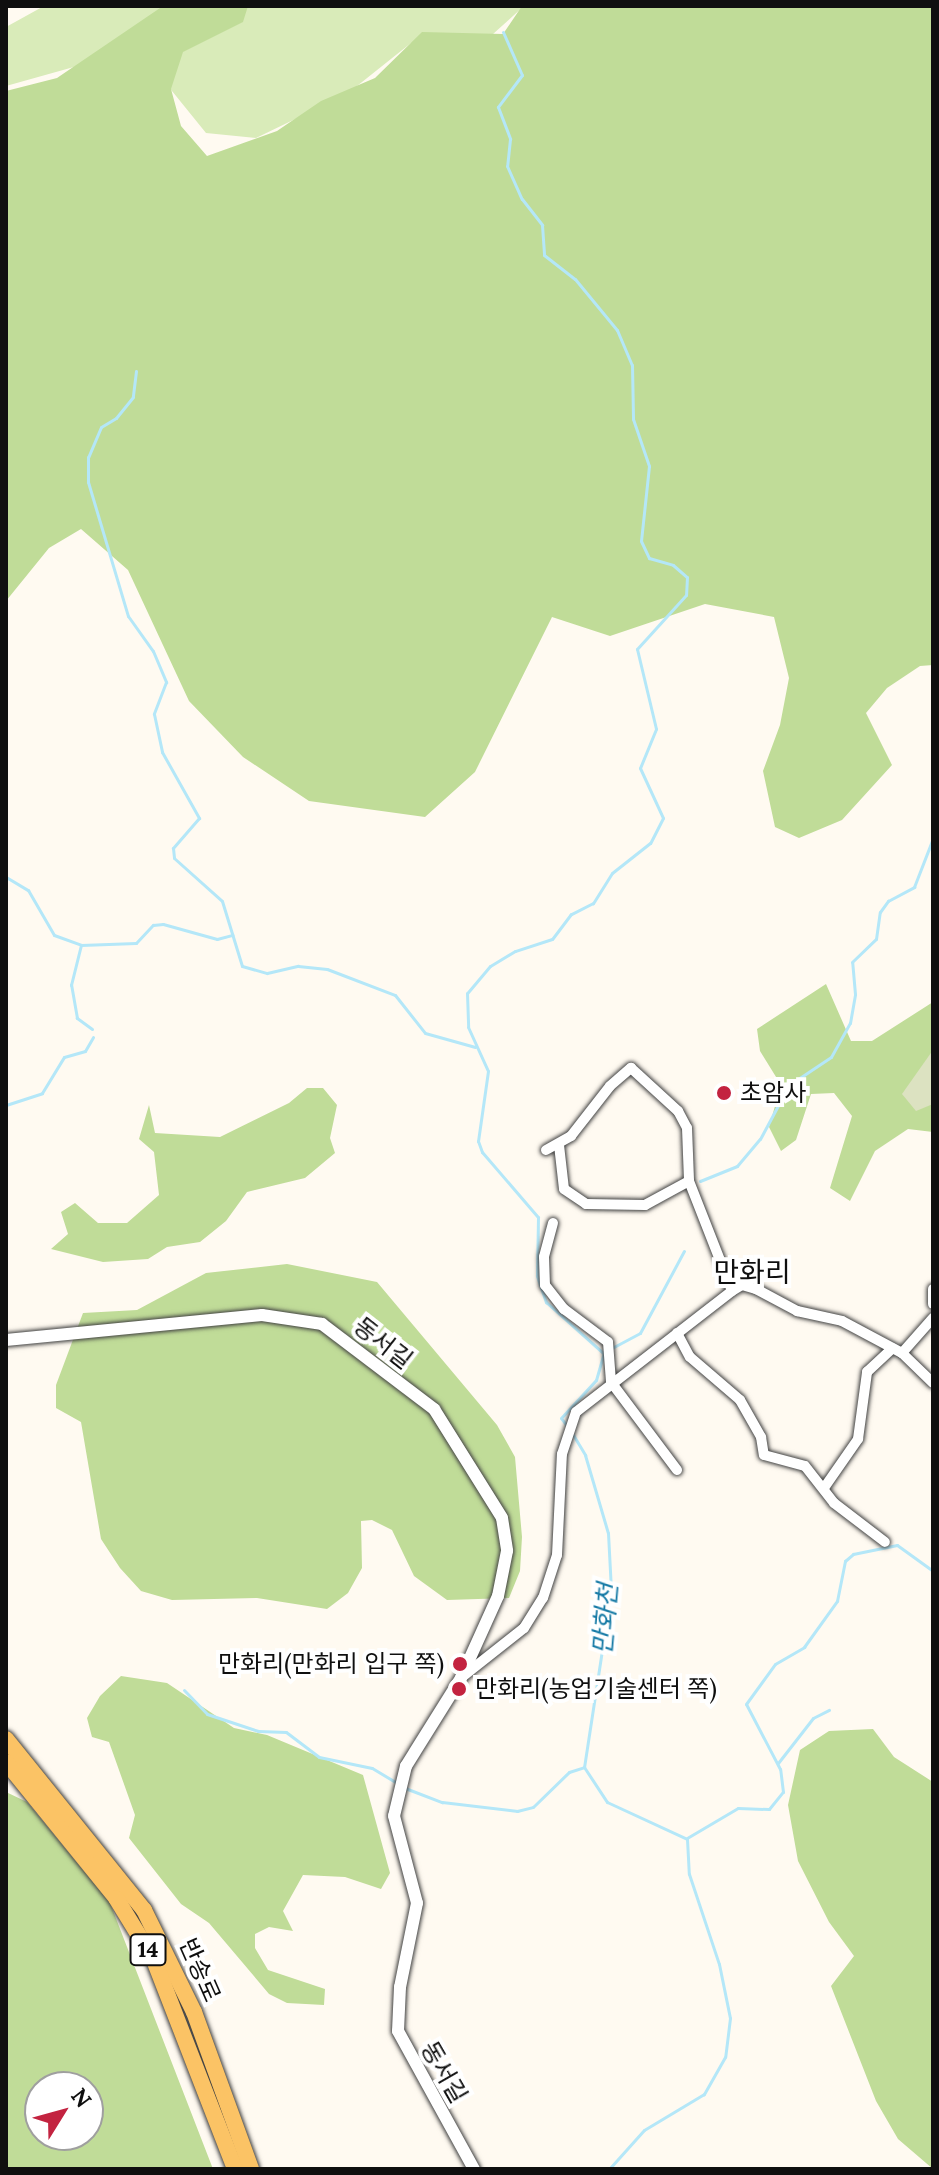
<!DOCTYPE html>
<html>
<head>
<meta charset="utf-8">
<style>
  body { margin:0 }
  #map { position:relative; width:939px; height:2175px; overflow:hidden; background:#fffaf1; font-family:Lora,"Noto Sans KR",serif }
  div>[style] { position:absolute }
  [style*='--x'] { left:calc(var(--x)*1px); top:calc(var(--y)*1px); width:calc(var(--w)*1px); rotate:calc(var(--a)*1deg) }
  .green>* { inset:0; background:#d9ebb9 }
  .forest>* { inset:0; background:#c0dc98 }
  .cemetery>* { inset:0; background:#dce2c1 }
  .stream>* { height:3px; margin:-1.5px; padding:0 1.5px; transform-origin:1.5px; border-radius:1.5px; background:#b4e7f8 }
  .roads { filter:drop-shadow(0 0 2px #424242) drop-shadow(0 0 2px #424242) }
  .minor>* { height:10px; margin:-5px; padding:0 5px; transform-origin:5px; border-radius:5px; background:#fff }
  .tertiary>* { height:12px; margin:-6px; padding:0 6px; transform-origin:6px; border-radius:6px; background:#fff }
  .primary>* { height:16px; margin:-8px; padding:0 8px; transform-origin:8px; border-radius:8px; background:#fbc365 }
  .dots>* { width:22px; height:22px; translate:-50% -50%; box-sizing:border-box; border:4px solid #fff; border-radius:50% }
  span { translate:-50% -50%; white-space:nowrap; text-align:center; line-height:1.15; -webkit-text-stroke:8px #fff; paint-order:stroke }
  .shield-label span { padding:2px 6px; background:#fff; border:2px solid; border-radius:6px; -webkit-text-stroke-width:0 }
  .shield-label { font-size:22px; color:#0f0f0f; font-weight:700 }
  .poi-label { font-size:24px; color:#0f0f0f }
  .left { translate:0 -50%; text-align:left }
  .right { translate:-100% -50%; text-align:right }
  .street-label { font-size:24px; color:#0f0f0f }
  .water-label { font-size:26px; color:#1479a5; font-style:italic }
  .quarter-label { font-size:28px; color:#0f0f0f }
  .frame { position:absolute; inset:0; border:8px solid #0f0f0f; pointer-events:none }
  .north { position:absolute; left:24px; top:2071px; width:80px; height:80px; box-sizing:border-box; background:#fff; border:2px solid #9f9f9f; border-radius:50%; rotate:53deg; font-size:22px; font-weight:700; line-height:32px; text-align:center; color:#0f0f0f }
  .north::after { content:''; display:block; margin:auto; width:28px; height:36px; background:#c32340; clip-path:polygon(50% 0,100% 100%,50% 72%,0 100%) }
</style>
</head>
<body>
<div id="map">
  <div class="green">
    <i style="clip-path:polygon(44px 6px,524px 6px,493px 34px,411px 43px,347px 94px,256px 138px,206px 133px,138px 49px,6px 86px,6px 27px)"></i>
  </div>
  <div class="forest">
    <i style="clip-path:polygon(163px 6px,248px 6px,243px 22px,183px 52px,171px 89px,181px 126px,207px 156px,277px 131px,321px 101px,375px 78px,422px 32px,503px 34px,522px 6px,933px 6px,933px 665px,920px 666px,887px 688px,866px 713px,892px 765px,842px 820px,799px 838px,775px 827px,763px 771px,780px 725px,789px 678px,774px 617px,705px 604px,610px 636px,552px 617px,475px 772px,425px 817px,309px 801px,243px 757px,189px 701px,128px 570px,81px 529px,49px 548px,6px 601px,6px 91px,57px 78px)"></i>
    <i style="clip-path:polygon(826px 984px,851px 1041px,872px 1041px,933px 1002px,933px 1132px,908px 1129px,875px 1151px,850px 1201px,830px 1188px,852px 1116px,834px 1093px,811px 1094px,796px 1140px,781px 1151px,769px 1127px,781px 1085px,760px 1051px,757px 1029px)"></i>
    <i style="clip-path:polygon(307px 1088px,323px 1088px,337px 1105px,330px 1138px,335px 1153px,305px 1178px,247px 1192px,226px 1221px,200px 1242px,167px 1247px,148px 1259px,103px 1262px,51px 1249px,68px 1234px,61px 1212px,75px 1203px,98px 1223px,127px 1223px,159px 1195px,154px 1152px,139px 1139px,149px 1105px,155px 1133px,220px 1137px,289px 1103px)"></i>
    <i style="clip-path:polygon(287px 1264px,377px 1282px,497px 1425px,515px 1457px,522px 1537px,520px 1571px,509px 1598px,447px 1600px,414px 1576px,392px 1530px,372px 1520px,361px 1521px,362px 1568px,348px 1593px,327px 1609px,257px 1598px,172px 1600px,141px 1591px,120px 1568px,101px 1539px,81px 1422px,56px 1408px,56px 1385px,83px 1313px,137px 1310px,206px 1273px)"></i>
    <i style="clip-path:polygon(121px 1676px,167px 1683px,234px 1728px,267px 1735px,363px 1775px,390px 1873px,381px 1889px,345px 1877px,303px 1875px,283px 1911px,293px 1931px,269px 1927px,255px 1934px,255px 1948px,268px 1970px,325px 1989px,324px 2005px,287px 2003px,269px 1994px,209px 1923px,181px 1904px,129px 1838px,135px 1815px,109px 1742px,92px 1737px,87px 1718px,100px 1696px)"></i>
    <i style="clip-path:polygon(873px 1729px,894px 1757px,933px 1782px,933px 2169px,898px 2139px,876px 2101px,831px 1986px,854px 1956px,829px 1922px,798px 1861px,788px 1805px,800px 1750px,829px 1731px)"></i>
    <i style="clip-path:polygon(evenodd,6px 1792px,27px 1802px,110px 1903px,213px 2169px,6px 2169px,6px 1792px,40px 2087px,88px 2087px,88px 2135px,40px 2135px,40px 2087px)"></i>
  </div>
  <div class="cemetery">
    <i style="clip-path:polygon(933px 1050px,933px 1104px,916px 1111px,902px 1094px)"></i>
  </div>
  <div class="stream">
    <i style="--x:503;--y:32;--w:47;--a:66.2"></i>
    <i style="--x:522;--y:75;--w:40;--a:127"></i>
    <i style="--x:498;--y:107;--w:34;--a:69"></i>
    <i style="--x:510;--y:139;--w:27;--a:96"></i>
    <i style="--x:507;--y:166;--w:36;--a:66"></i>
    <i style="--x:522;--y:199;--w:33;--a:52"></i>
    <i style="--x:542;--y:225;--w:30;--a:86"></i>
    <i style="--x:544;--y:255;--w:39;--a:38"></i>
    <i style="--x:575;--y:279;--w:66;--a:50.5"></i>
    <i style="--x:617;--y:330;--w:38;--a:67"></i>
    <i style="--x:632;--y:365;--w:54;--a:88.9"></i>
    <i style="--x:633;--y:419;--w:50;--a:71.2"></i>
    <i style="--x:649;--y:466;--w:75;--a:96.1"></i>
    <i style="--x:641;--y:541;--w:19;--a:65"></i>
    <i style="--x:649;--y:558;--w:25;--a:16"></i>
    <i style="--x:673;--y:565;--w:18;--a:41"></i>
    <i style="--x:687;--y:577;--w:18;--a:93"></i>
    <i style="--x:686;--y:595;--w:73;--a:132.2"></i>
    <i style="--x:637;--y:649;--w:82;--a:76.6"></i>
    <i style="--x:656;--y:729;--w:42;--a:112.3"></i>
    <i style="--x:640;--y:768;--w:55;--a:65.3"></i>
    <i style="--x:663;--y:818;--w:28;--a:117"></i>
    <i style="--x:650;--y:843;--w:48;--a:141.7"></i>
    <i style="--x:612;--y:873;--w:36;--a:122"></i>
    <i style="--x:593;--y:903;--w:25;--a:153"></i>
    <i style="--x:571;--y:914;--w:31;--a:127"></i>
    <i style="--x:552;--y:939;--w:39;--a:162"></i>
    <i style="--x:515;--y:951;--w:29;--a:149"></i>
    <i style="--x:490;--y:966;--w:35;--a:130"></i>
    <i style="--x:467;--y:993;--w:34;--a:88"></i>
    <i style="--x:468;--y:1027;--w:48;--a:65.6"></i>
    <i style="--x:488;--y:1071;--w:71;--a:98.1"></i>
    <i style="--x:478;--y:1141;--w:12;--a:70"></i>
    <i style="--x:482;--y:1152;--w:86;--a:49.3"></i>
    <i style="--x:538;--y:1217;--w:59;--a:91"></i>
    <i style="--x:537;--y:1276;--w:28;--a:71"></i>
    <i style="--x:546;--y:1302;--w:76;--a:41.8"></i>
    <i style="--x:136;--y:371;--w:26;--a:97"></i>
    <i style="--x:133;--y:397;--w:27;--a:129"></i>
    <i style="--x:116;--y:418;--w:17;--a:149"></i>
    <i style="--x:101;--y:427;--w:33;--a:113"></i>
    <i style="--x:88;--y:457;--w:25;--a:90"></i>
    <i style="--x:88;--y:482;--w:140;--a:73.4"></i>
    <i style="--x:128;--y:616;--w:43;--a:54.5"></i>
    <i style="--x:153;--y:651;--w:34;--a:67"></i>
    <i style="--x:166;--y:682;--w:34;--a:111"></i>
    <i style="--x:154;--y:714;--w:39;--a:78"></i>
    <i style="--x:162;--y:752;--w:76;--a:60.7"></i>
    <i style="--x:199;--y:818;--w:40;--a:131"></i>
    <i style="--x:173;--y:848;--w:10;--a:84"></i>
    <i style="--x:174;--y:858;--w:64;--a:41.9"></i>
    <i style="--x:222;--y:901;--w:68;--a:72.9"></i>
    <i style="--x:242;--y:966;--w:26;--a:16"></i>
    <i style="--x:267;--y:973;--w:32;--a:-13"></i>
    <i style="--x:298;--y:966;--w:29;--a:6"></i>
    <i style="--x:327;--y:969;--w:73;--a:20.9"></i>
    <i style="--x:395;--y:995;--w:48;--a:51.7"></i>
    <i style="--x:425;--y:1033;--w:52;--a:15.6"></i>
    <i style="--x:6;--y:877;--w:26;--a:31"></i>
    <i style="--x:28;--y:890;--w:52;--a:60"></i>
    <i style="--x:54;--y:935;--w:29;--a:20"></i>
    <i style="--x:92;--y:1029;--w:19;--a:-144"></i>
    <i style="--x:77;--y:1018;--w:34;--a:-100"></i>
    <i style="--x:71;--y:985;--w:41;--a:-76"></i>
    <i style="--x:81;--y:945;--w:55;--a:-2.1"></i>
    <i style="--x:136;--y:943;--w:25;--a:-47"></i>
    <i style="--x:153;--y:925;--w:10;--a:-6"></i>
    <i style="--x:163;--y:924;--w:56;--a:15.5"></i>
    <i style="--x:217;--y:939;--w:16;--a:-15"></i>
    <i style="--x:6;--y:1105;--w:38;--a:-18"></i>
    <i style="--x:42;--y:1093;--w:42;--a:-58.6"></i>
    <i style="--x:64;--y:1057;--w:22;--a:-16"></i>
    <i style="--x:85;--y:1051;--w:16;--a:-60"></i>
    <i style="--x:700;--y:1181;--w:40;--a:-22"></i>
    <i style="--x:737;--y:1166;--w:35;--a:-50"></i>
    <i style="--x:760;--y:1139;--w:61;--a:-61.8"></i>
    <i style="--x:789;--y:1085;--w:50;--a:-33.7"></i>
    <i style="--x:831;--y:1057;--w:39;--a:-61"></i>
    <i style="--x:850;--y:1023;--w:29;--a:-80"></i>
    <i style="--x:855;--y:994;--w:32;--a:-95"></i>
    <i style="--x:852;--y:962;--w:33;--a:-44"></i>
    <i style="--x:876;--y:939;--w:27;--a:-82"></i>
    <i style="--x:880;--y:912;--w:14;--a:-54"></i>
    <i style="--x:888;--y:901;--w:30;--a:-28"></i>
    <i style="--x:914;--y:887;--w:53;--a:-68.8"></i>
    <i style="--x:610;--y:1349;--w:34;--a:-28"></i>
    <i style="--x:640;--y:1333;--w:93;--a:-61.8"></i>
    <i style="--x:568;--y:1427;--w:11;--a:-128"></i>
    <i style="--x:561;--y:1418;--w:52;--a:-47.4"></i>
    <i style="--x:596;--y:1380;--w:29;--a:-74"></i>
    <i style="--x:572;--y:1433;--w:26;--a:59"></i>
    <i style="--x:585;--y:1455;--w:81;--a:73.6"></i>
    <i style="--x:608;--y:1533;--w:58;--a:87"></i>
    <i style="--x:611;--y:1591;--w:178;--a:98.7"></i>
    <i style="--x:584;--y:1767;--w:42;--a:56.7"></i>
    <i style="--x:607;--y:1802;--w:88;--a:24.8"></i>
    <i style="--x:687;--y:1839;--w:35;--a:87"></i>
    <i style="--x:689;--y:1874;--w:95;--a:71.6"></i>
    <i style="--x:719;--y:1964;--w:55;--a:78.5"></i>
    <i style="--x:730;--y:2018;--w:39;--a:97"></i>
    <i style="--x:725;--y:2057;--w:43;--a:119.6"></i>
    <i style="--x:704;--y:2094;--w:70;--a:149"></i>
    <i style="--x:644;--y:2130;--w:52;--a:131.9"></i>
    <i style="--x:184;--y:1690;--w:33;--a:46"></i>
    <i style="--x:207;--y:1714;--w:54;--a:18.4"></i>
    <i style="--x:258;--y:1731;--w:28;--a:2"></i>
    <i style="--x:286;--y:1732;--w:41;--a:37.1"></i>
    <i style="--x:319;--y:1757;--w:54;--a:11.7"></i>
    <i style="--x:372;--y:1768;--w:31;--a:31"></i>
    <i style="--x:778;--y:1763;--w:57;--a:-52.1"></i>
    <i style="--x:813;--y:1718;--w:18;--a:-27"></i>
    <i style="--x:405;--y:1788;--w:40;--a:21"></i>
    <i style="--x:442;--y:1802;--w:76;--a:6.8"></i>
    <i style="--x:517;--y:1811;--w:16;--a:-14"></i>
    <i style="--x:533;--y:1807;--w:50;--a:-44.2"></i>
    <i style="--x:569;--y:1772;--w:16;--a:-18"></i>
    <i style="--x:687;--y:1838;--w:59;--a:-30.5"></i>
    <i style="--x:738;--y:1808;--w:31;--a:2"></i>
    <i style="--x:769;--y:1809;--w:22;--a:-51"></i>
    <i style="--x:783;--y:1792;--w:23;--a:-97"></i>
    <i style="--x:780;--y:1769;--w:73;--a:-117.6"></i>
    <i style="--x:746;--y:1704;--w:49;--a:-54.1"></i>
    <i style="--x:775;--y:1664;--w:34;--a:-30"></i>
    <i style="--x:804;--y:1647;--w:57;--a:-54.3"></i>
    <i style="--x:837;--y:1601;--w:41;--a:-78.7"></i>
    <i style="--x:845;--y:1561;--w:11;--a:-41"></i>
    <i style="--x:853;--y:1554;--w:45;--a:-11.6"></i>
    <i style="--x:897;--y:1545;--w:44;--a:35.8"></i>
  </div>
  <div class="roads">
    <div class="minor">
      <i style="--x:559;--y:1145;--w:44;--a:83.5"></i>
      <i style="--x:564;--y:1189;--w:27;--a:34"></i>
      <i style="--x:586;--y:1204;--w:59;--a:1"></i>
      <i style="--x:645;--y:1205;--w:50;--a:-28.6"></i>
      <i style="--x:546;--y:1150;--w:29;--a:-29"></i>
      <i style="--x:571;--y:1136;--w:63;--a:-52"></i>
      <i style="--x:610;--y:1086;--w:28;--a:-41"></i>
      <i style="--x:631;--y:1068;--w:64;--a:42.5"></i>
      <i style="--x:678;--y:1111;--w:19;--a:62"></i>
      <i style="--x:687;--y:1128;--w:53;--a:87.8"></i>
      <i style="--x:689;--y:1181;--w:118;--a:68.6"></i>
      <i style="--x:553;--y:1223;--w:35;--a:105"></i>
      <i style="--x:544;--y:1257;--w:28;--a:88"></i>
      <i style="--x:545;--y:1285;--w:31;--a:52"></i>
      <i style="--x:564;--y:1309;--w:55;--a:36.9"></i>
      <i style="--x:608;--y:1342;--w:40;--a:85.7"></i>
      <i style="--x:611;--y:1382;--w:110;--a:53.1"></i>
      <i style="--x:933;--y:1289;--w:15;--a:90"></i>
      <i style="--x:677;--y:1333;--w:27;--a:62"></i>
      <i style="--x:690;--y:1357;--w:66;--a:40.7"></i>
      <i style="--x:740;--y:1400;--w:43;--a:60.4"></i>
      <i style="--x:761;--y:1437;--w:18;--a:81"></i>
      <i style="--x:764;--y:1455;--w:42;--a:15"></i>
      <i style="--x:805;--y:1466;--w:47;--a:51.9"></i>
      <i style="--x:834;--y:1503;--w:64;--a:37.4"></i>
      <i style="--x:902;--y:1353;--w:47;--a:-48.5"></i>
      <i style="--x:824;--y:1488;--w:60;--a:-55.2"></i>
      <i style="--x:858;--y:1439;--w:68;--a:-82.3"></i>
      <i style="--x:867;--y:1372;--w:35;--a:-43"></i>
      <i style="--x:462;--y:1677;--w:79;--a:-38.3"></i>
      <i style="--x:524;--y:1628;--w:36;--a:-58"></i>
      <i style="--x:543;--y:1598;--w:45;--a:-72"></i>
      <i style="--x:557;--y:1555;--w:101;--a:-87.2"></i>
      <i style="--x:562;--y:1454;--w:44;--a:-71.6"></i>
      <i style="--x:576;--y:1412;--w:197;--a:-37.8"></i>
      <i style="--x:732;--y:1291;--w:12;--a:-31"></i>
      <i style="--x:742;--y:1285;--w:15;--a:16"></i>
      <i style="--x:756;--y:1289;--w:47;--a:28.2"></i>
      <i style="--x:797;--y:1311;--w:46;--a:12.5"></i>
      <i style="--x:842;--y:1321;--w:68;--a:28.1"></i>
      <i style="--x:902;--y:1353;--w:43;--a:44.1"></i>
    </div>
    <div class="tertiary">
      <i style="--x:6;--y:1340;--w:257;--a:-5.6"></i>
      <i style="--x:262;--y:1315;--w:61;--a:8.5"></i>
      <i style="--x:322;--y:1324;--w:141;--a:37.2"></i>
      <i style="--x:434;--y:1409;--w:128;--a:58"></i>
      <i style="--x:502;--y:1518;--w:33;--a:81"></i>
      <i style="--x:507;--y:1551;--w:46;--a:101.3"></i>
      <i style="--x:498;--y:1596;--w:90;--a:114.3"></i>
      <i style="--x:461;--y:1678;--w:104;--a:122"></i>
      <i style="--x:406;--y:1766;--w:51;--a:103.5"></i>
      <i style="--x:394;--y:1816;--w:90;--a:75.2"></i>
      <i style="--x:417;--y:1903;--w:86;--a:101.4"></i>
      <i style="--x:400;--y:1987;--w:44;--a:92.6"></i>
      <i style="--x:398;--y:2031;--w:158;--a:61.2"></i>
    </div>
    <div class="primary">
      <i style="--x:6;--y:1739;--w:220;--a:51.1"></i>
      <i style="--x:144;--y:1910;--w:114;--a:63.9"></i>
      <i style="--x:194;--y:2012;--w:167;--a:70"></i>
      <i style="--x:6;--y:1762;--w:175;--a:51"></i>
      <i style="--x:116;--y:1898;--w:73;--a:58.5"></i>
      <i style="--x:154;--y:1960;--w:224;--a:68.8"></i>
    </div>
  </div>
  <div class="dots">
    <i style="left:724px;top:1093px;background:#c32340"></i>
    <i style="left:460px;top:1664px;background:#c32340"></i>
    <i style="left:459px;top:1689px;background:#c32340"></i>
  </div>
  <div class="shield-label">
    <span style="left:148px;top:1950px">14</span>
  </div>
  <div class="poi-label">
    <span class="left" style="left:740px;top:1093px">초암사</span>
    <span class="right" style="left:444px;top:1664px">만화리(만화리 입구 쪽)</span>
    <span class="left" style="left:475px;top:1689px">만화리(농업기술센터 쪽)</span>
  </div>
  <div class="street-label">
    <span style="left:383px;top:1343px;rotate:38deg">동서길</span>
    <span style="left:200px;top:1970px;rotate:66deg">반송로</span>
    <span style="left:444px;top:2072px;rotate:60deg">동서길</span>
  </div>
  <div class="water-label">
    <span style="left:605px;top:1619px;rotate:-85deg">만화천</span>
  </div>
  <div class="quarter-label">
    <span style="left:752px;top:1272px">만화리</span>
  </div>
  <div class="frame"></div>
  <div class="north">N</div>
</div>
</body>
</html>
